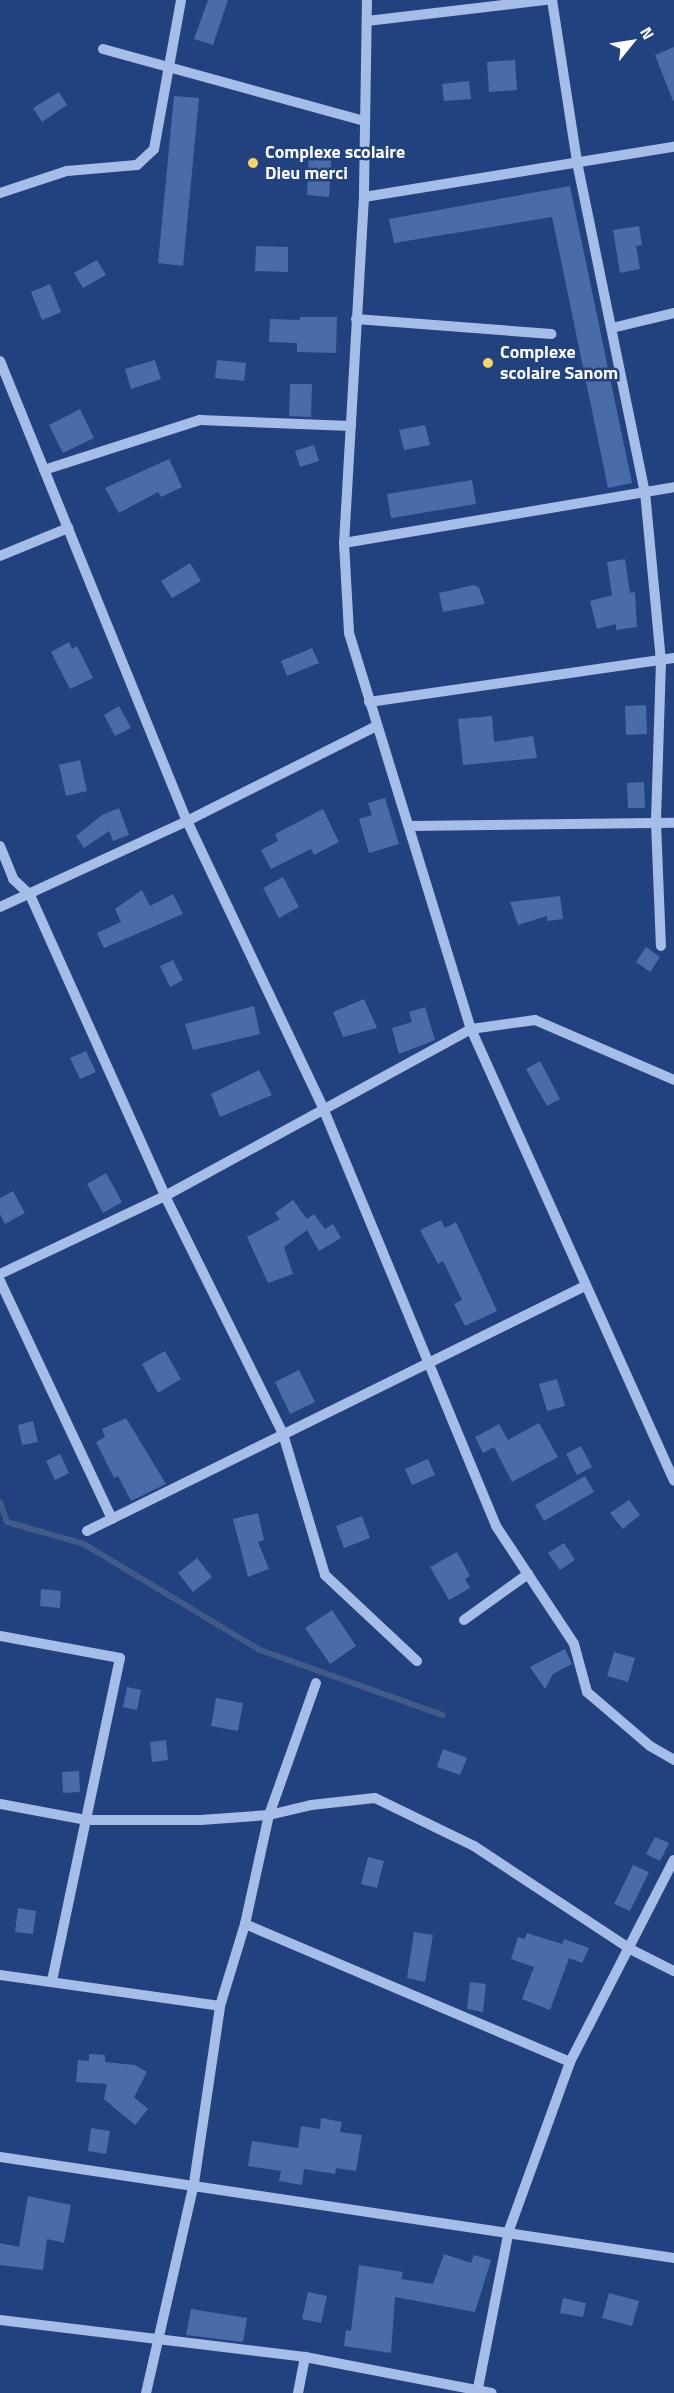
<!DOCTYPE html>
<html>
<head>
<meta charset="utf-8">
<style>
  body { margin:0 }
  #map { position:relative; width:674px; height:2393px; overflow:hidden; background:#21427e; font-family:"Titillium Web",sans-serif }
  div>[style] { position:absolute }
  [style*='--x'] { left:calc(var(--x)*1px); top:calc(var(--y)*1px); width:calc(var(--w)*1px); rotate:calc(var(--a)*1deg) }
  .stream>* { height:6px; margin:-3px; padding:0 3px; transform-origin:3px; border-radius:3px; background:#415a87 }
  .building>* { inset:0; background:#496ba8 }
  .minor>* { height:10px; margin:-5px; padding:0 5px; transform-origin:5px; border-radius:5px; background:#a5bde7 }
  .dots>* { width:16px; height:16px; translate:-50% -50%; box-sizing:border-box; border:3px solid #21427e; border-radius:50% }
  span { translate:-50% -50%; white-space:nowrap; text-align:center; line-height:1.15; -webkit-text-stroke:5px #21427e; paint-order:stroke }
  .poi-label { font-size:18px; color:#fff; font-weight:700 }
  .left { translate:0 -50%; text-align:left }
  .north { position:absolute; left:602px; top:12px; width:60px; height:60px; -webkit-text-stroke:4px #21427e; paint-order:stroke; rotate:60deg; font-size:16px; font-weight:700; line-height:24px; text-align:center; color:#fff }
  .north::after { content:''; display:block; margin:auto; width:21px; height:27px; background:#fff; clip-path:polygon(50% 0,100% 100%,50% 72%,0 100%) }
</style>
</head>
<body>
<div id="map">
  <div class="stream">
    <i style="--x:0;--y:1502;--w:21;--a:71"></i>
    <i style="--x:7;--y:1522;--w:80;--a:15.9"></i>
    <i style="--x:84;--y:1544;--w:205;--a:31.1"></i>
    <i style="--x:260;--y:1650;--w:194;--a:19.6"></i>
  </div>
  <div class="building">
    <i style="clip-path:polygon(208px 0,228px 0,213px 45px,194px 39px)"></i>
    <i style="clip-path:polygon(674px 47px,674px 100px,673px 101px,655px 55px)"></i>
    <i style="clip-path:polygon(515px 60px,517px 90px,489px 92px,487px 62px)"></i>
    <i style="clip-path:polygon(469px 81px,471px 99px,444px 101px,442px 84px)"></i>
    <i style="clip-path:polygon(59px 92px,67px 105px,42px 122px,33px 108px)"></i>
    <i style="clip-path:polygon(174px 96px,199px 98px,183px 266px,158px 263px)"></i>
    <i style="clip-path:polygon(309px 149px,332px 150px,329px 197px,307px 195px)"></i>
    <i style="clip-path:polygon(570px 186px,632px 483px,608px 488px,552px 217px,394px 243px,389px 219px)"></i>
    <i style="clip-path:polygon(639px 226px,642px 245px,636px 246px,640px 269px,620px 273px,613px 230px)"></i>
    <i style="clip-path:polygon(256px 246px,288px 247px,288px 272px,255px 271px)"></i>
    <i style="clip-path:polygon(97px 260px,106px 275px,83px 288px,74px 273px)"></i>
    <i style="clip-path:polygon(50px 284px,61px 312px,42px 320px,31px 292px)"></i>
    <i style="clip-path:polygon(300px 317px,337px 317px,336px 353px,297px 352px,297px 343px,269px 342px,270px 319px,300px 320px)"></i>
    <i style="clip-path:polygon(155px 360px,161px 379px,131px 389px,125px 369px)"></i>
    <i style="clip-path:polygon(217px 360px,246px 363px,244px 381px,215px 378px)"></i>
    <i style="clip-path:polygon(290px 384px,312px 384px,311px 417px,289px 416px)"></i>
    <i style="clip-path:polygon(80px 409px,94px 438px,63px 453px,49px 425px)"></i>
    <i style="clip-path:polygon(425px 425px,430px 445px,404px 450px,399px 430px)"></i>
    <i style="clip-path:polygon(314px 445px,319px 461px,300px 467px,295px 451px)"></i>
    <i style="clip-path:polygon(169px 459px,182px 487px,161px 497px,158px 492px,119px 513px,105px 488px)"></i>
    <i style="clip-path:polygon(472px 480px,476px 504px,391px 518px,387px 494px)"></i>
    <i style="clip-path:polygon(625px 559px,630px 593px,635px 592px,637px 627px,616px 630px,616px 624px,597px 629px,590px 601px,612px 595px,607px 562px)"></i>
    <i style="clip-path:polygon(190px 563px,201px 581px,172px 598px,161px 581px)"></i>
    <i style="clip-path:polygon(474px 585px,479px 588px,485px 604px,443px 612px,439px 593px)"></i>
    <i style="clip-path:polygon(69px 642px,72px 649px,77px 646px,93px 678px,70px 689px,51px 652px)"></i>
    <i style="clip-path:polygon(312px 648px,319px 663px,287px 676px,281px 661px)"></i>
    <i style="clip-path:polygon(646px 705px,647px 734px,626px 735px,625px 706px)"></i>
    <i style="clip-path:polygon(119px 706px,131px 728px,115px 736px,104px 715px)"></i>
    <i style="clip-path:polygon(492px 716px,494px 742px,533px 736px,537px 758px,463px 765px,458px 719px)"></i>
    <i style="clip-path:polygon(80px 760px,87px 791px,66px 796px,59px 765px)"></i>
    <i style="clip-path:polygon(644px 782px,645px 808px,628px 808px,627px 783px)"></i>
    <i style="clip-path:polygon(385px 798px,399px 844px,369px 853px,359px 819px,372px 815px,368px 803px)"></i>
    <i style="clip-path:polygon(119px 808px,129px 835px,113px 841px,109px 831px,84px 848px,76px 836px,102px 815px)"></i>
    <i style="clip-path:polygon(323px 809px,339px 842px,314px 855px,311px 849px,271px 869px,261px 850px,278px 841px,275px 834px)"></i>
    <i style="clip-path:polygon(283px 877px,299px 907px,279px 918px,263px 888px)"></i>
    <i style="clip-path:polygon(142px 890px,150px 906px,173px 894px,183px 914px,104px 948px,97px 933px,121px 922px,115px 909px)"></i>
    <i style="clip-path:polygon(560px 896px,563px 919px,547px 921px,547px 916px,518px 925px,510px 902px)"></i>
    <i style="clip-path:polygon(646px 947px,660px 957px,650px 972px,636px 962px)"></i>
    <i style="clip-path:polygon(173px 960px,183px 980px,170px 987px,160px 966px)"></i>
    <i style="clip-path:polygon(364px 999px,377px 1028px,343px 1037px,333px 1012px)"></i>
    <i style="clip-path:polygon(254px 1006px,260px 1034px,193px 1050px,185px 1024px)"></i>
    <i style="clip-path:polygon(425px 1007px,435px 1040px,399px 1054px,392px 1028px,412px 1022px,409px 1012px)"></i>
    <i style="clip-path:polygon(86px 1051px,96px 1072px,80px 1079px,70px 1058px)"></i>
    <i style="clip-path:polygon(540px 1061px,560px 1099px,547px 1106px,526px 1069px)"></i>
    <i style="clip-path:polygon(259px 1070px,272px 1095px,220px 1117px,211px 1094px)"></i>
    <i style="clip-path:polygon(106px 1173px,122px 1202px,103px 1213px,87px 1184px)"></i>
    <i style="clip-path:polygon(13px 1191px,25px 1213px,5px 1224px,0 1214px,0 1198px)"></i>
    <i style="clip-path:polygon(293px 1200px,307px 1219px,314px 1214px,325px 1229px,333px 1224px,341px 1238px,319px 1251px,307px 1230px,284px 1247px,293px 1274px,268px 1283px,247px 1237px,280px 1219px,275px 1213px)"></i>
    <i style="clip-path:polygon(441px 1220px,445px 1228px,456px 1222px,497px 1311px,465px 1326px,454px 1304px,462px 1300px,443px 1261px,438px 1264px,420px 1230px)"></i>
    <i style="clip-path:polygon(165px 1351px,181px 1379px,158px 1393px,142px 1364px)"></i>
    <i style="clip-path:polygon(299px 1370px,315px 1402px,290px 1414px,275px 1382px)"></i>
    <i style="clip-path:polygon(557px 1379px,565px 1406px,547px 1411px,539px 1384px)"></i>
    <i style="clip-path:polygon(126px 1418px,166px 1484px,131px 1501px,118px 1476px,114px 1478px,96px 1442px,105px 1437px,102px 1429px)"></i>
    <i style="clip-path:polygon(33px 1421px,38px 1442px,22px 1445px,18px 1425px)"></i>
    <i style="clip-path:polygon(539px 1423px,558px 1457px,512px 1482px,494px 1447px,483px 1453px,475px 1437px,499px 1424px,508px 1440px)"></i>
    <i style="clip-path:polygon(581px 1446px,592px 1467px,577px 1475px,566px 1454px)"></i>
    <i style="clip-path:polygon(60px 1454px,69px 1473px,55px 1480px,46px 1461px)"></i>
    <i style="clip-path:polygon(428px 1459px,435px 1475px,412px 1485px,405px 1469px)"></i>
    <i style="clip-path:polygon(585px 1476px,594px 1492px,544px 1521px,535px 1505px)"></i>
    <i style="clip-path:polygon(629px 1500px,640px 1515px,623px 1529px,610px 1513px)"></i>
    <i style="clip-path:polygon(258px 1513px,264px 1540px,258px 1542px,269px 1569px,248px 1577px,233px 1519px)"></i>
    <i style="clip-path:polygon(362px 1516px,370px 1538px,344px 1548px,336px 1526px)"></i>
    <i style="clip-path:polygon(564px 1543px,575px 1560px,560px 1570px,548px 1553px)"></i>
    <i style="clip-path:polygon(457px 1552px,470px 1576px,465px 1579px,470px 1588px,449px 1600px,430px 1567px)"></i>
    <i style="clip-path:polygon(197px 1558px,212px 1577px,193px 1592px,178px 1573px)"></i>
    <i style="clip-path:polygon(41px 1589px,61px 1591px,60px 1608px,40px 1606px)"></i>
    <i style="clip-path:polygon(332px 1610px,356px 1646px,330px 1664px,305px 1628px)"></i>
    <i style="clip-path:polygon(565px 1649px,572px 1664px,553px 1674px,545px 1689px,530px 1667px)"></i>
    <i style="clip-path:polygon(614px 1652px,635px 1658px,628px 1682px,607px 1676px)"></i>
    <i style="clip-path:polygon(127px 1687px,141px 1690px,137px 1710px,123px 1707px)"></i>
    <i style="clip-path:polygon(216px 1698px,243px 1703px,238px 1731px,211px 1726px)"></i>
    <i style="clip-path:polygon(166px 1740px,168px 1760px,152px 1762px,150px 1742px)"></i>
    <i style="clip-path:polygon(443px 1749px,467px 1758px,460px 1775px,437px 1767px)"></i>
    <i style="clip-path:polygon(79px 1771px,80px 1792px,63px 1793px,62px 1772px)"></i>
    <i style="clip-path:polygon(655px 1837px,669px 1843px,660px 1861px,646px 1854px)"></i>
    <i style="clip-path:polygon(368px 1857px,384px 1861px,377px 1888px,361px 1884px)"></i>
    <i style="clip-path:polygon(633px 1865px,649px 1872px,630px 1911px,614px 1904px)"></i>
    <i style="clip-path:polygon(18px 1908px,36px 1911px,33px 1934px,15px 1932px)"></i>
    <i style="clip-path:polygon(414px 1932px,433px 1935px,425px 1982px,407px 1978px)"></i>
    <i style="clip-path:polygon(527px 1933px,562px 1944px,564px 1939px,589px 1948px,582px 1963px,569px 1958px,550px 2010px,522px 1999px,534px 1967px,511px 1959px,518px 1937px,525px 1939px)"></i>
    <i style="clip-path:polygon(470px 1982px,486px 1984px,483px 2012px,467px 2009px)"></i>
    <i style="clip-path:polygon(89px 2054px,105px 2055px,105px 2062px,135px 2065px,147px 2072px,134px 2097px,148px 2109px,135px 2125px,104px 2099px,107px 2084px,76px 2082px,78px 2060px,89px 2061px)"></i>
    <i style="clip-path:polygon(321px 2118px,342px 2122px,340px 2132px,362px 2135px,356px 2171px,336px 2168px,335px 2174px,304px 2169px,302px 2185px,279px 2181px,281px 2171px,248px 2166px,252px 2141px,298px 2148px,301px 2126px,320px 2129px)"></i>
    <i style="clip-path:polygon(91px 2128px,110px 2131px,106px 2154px,88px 2151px)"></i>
    <i style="clip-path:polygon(28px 2196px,71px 2205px,64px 2243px,47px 2239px,43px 2270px,0 2265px,0 2243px,19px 2247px)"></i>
    <i style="clip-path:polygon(444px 2254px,471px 2263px,474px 2255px,491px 2260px,475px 2312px,395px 2297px,391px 2353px,344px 2346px,346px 2330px,351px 2331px,359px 2265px,403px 2272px,401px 2279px,433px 2284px)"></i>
    <i style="clip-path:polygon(308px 2292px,327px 2296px,321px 2323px,302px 2319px)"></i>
    <i style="clip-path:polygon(609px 2293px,639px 2301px,632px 2326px,602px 2318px)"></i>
    <i style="clip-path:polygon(563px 2298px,586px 2303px,583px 2317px,560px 2313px)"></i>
    <i style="clip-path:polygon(191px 2309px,247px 2318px,243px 2342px,186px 2335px)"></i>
  </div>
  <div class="minor">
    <i style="--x:367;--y:0;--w:197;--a:90.9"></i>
    <i style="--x:364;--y:197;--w:347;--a:93.3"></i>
    <i style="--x:344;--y:543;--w:90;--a:86.8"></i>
    <i style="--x:349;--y:633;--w:414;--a:72.9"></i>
    <i style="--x:471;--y:1029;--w:495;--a:65.8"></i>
    <i style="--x:552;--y:0;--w:164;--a:81.2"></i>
    <i style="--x:577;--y:162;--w:337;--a:78.4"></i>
    <i style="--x:645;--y:492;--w:170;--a:84.6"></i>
    <i style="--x:661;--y:661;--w:162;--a:91.8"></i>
    <i style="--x:656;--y:823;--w:123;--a:87.7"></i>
    <i style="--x:367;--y:21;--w:181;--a:-6.7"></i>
    <i style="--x:103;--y:49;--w:271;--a:15.4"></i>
    <i style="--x:0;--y:193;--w:71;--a:-18.2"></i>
    <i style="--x:67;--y:171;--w:70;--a:-4.9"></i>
    <i style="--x:137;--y:165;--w:23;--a:-43"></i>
    <i style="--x:154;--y:149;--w:151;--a:-79.7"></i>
    <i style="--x:364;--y:197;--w:314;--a:-9.2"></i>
    <i style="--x:356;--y:319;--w:196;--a:4.4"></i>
    <i style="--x:612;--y:328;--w:64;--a:-13.6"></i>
    <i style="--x:0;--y:361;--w:497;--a:67.9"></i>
    <i style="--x:187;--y:821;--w:318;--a:64.6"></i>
    <i style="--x:323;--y:1108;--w:452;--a:67.5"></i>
    <i style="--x:496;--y:1526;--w:141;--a:56.5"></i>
    <i style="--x:574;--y:1644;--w:50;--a:74.8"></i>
    <i style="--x:587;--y:1692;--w:83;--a:40.6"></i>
    <i style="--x:650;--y:1746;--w:28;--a:30"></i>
    <i style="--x:44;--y:470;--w:164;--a:-17.8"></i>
    <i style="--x:200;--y:420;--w:151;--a:2.3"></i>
    <i style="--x:344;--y:543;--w:335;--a:-9.6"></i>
    <i style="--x:0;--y:556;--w:74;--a:-22.4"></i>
    <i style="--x:369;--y:702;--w:308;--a:-8.2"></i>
    <i style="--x:410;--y:826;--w:264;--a:-0.7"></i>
    <i style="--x:0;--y:846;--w:35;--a:68"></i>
    <i style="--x:13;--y:879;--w:23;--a:43"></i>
    <i style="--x:30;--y:895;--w:330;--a:65.8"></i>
    <i style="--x:165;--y:1196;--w:266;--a:63.6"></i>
    <i style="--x:283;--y:1434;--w:147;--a:73.4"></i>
    <i style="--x:325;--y:1575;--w:126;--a:43.1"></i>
    <i style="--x:0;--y:907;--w:206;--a:-24.7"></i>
    <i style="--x:187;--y:821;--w:212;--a:-26.6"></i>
    <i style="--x:0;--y:1274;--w:183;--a:-25.3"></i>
    <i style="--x:165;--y:1196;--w:349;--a:-28.6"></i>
    <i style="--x:471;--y:1029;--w:65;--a:-8"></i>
    <i style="--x:535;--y:1020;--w:151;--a:23.3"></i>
    <i style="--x:0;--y:1281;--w:263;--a:64.8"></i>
    <i style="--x:87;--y:1531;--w:555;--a:-26.2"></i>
    <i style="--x:464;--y:1620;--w:79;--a:-35.7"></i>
    <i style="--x:0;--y:1636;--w:122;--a:10.4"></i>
    <i style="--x:120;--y:1658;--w:331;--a:101.9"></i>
    <i style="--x:0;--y:1804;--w:87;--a:10.5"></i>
    <i style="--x:86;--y:1820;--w:115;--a:0"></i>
    <i style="--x:201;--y:1820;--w:68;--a:-4.2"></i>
    <i style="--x:269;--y:1815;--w:43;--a:-13.4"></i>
    <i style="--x:311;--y:1805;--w:64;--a:-6.2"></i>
    <i style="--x:375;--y:1798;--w:110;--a:25.9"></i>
    <i style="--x:474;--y:1846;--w:187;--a:33.4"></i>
    <i style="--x:630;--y:1949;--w:49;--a:26.6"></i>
    <i style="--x:245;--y:1924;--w:353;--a:23"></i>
    <i style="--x:0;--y:1975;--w:222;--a:8"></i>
    <i style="--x:0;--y:2157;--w:682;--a:8.52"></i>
    <i style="--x:0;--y:2320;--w:307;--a:6.9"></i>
    <i style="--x:305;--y:2357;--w:190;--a:10.9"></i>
    <i style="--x:146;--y:2393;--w:215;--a:-77.1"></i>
    <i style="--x:194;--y:2183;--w:179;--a:-81.6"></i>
    <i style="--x:220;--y:2006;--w:86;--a:-73"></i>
    <i style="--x:245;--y:1924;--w:112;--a:-77.6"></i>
    <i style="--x:269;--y:1815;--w:140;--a:-70.4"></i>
    <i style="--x:298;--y:2393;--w:37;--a:-79"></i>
    <i style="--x:477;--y:2393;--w:166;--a:-78.9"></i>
    <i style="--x:509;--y:2230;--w:179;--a:-70"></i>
    <i style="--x:570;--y:2062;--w:227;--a:-62.8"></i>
  </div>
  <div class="dots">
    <i style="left:253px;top:163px;background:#f4d766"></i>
    <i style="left:488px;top:363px;background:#f4d766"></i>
  </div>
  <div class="poi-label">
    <span class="left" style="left:265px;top:163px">Complexe scolaire<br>Dieu merci</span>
    <span class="left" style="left:500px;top:363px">Complexe<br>scolaire Sanom</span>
  </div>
  <div class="north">N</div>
</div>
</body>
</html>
